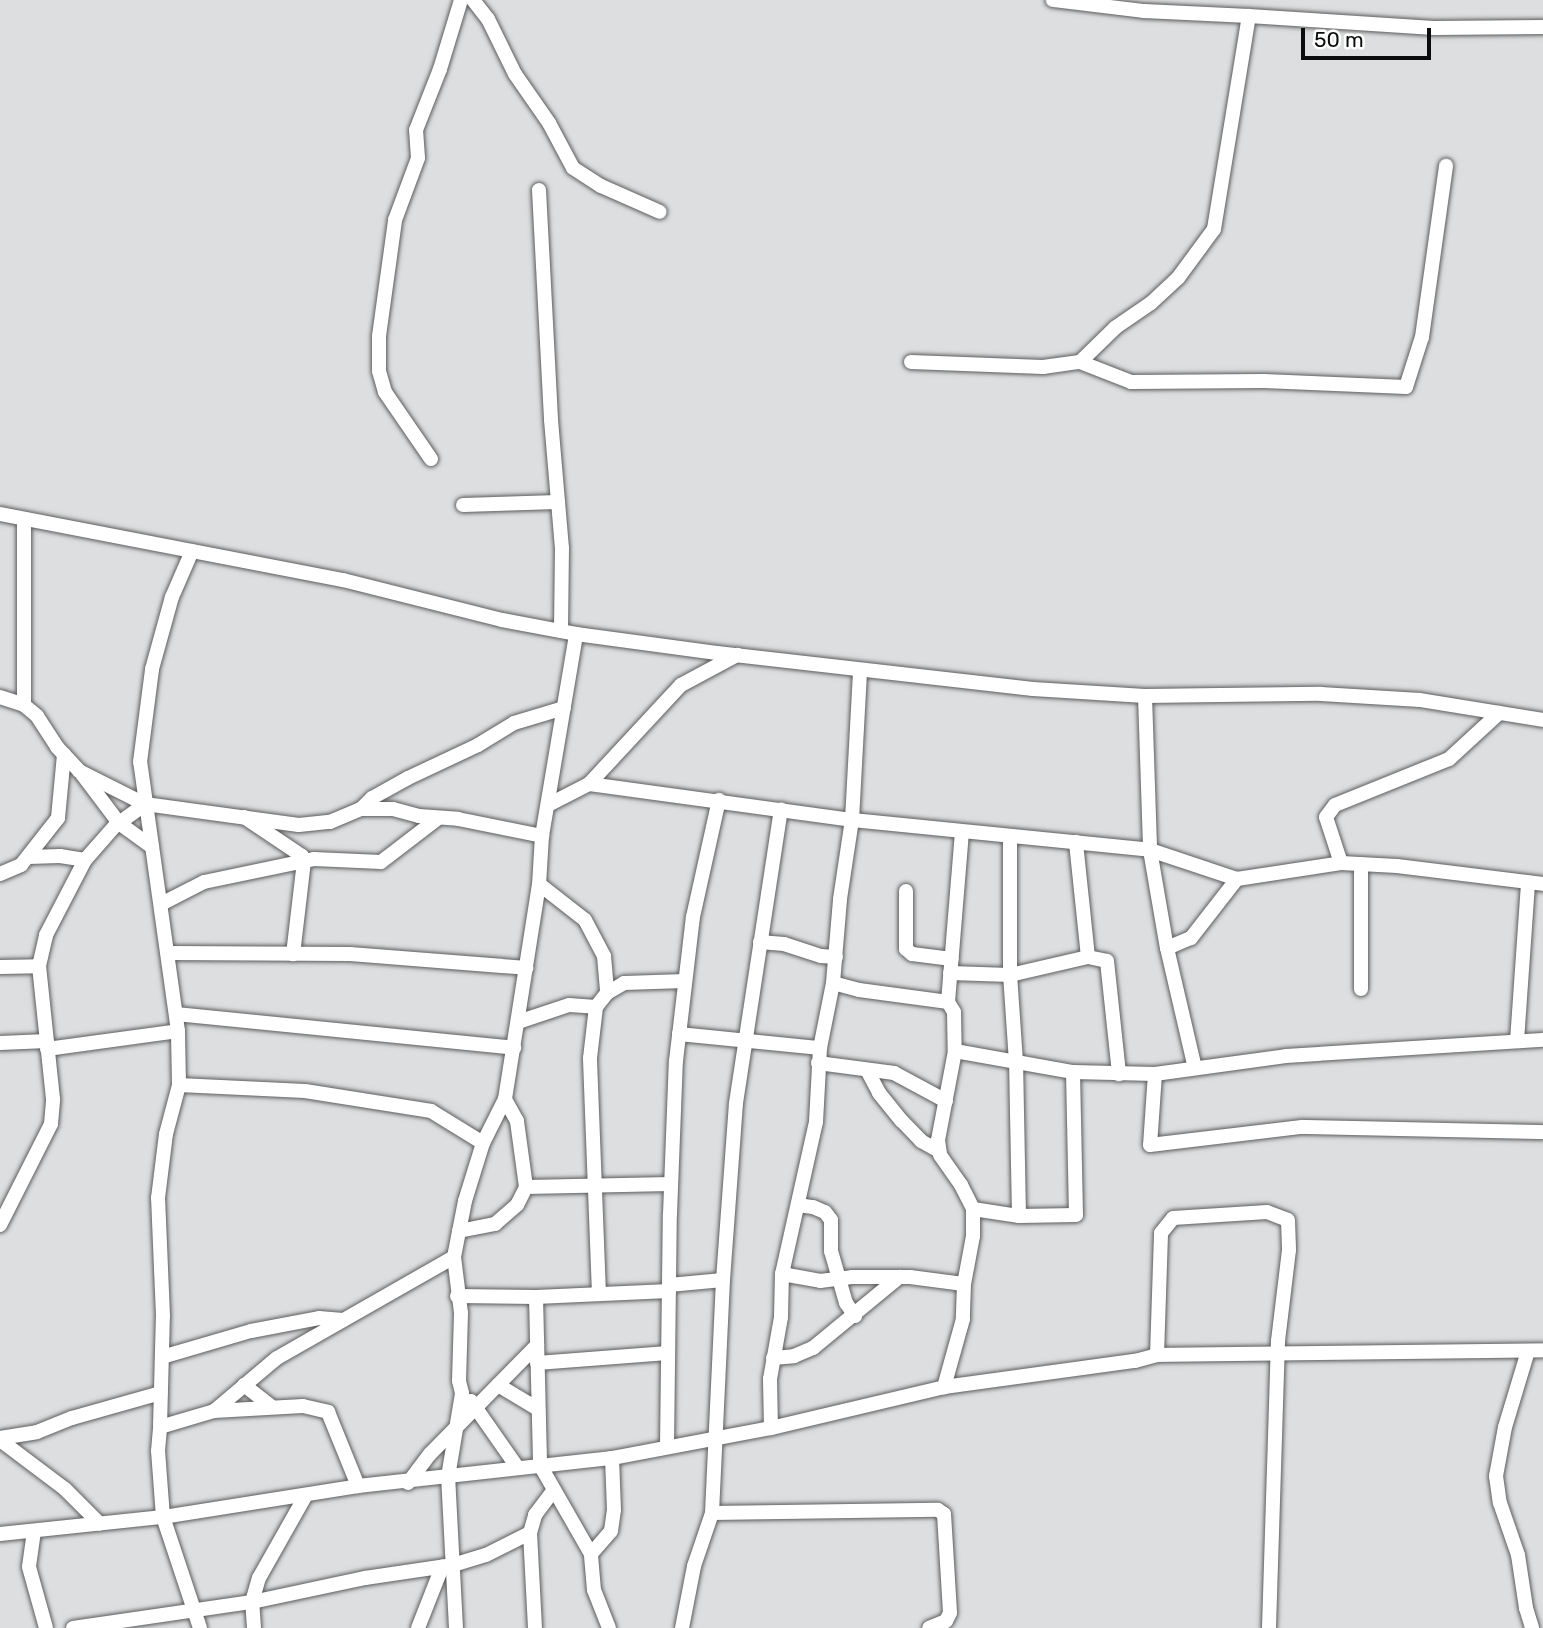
<!DOCTYPE html>
<html>
<head>
<meta charset="utf-8">
<style>
  body { margin:0 }
  #map { position:relative; width:1543px; height:1628px; overflow:hidden; background:#dddedf; font-family:Rubik,sans-serif }
  div>[style] { position:absolute }
  [style*='--x'] { left:calc(var(--x)*1px); top:calc(var(--y)*1px); width:calc(var(--w)*1px); rotate:calc(var(--a)*1deg) }
  .roads { filter:drop-shadow(0 0 2px #5d5d5e) drop-shadow(0 0 2px #5d5d5e) }
  .minor>* { height:14px; margin:-7px; padding:0 7px; transform-origin:7px; border-radius:7px; background:#fff }
  span { translate:-50% -50%; white-space:nowrap; text-align:center; line-height:1.15; -webkit-text-stroke:5px #fff; paint-order:stroke }
  .scale { position:absolute; left:1301px; top:28px; width:130px; height:32px; box-sizing:border-box; border:4px solid #0b0c0c; border-top:0; padding-left:9px; font-size:21px; line-height:24px; white-space:nowrap; color:#0b0c0c; -webkit-text-stroke:5px #fff; paint-order:stroke }
</style>
</head>
<body>
<div id="map">
  <div class="roads">
    <div class="minor">
      <i style="--x:473;--y:0;--w:24;--a:52"></i>
      <i style="--x:488;--y:19;--w:61;--a:63.9"></i>
      <i style="--x:515;--y:74;--w:60;--a:55.2"></i>
      <i style="--x:549;--y:123;--w:51;--a:61.9"></i>
      <i style="--x:573;--y:168;--w:33;--a:33"></i>
      <i style="--x:601;--y:186;--w:64;--a:23.8"></i>
      <i style="--x:1249;--y:16;--w:185;--a:3.7"></i>
      <i style="--x:1434;--y:28;--w:109;--a:-0.5"></i>
      <i style="--x:539;--y:190;--w:230;--a:87"></i>
      <i style="--x:551;--y:420;--w:128;--a:85.1"></i>
      <i style="--x:562;--y:548;--w:83;--a:90.7"></i>
      <i style="--x:911;--y:362;--w:132;--a:2.2"></i>
      <i style="--x:1043;--y:367;--w:37;--a:-8"></i>
      <i style="--x:1080;--y:362;--w:50;--a:-44.2"></i>
      <i style="--x:1116;--y:327;--w:42;--a:-34.4"></i>
      <i style="--x:1151;--y:303;--w:37;--a:-43"></i>
      <i style="--x:1178;--y:278;--w:61;--a:-53.7"></i>
      <i style="--x:1214;--y:229;--w:216;--a:-80.7"></i>
      <i style="--x:1249;--y:16;--w:105;--a:-177.3"></i>
      <i style="--x:1144;--y:11;--w:92;--a:-173.1"></i>
      <i style="--x:1080;--y:362;--w:55;--a:21.4"></i>
      <i style="--x:1131;--y:382;--w:133;--a:-0.4"></i>
      <i style="--x:1264;--y:381;--w:142;--a:2.4"></i>
      <i style="--x:1406;--y:387;--w:52;--a:-72.3"></i>
      <i style="--x:1422;--y:337;--w:173;--a:-82"></i>
      <i style="--x:431;--y:459;--w:81;--a:-124.5"></i>
      <i style="--x:385;--y:392;--w:22;--a:-106"></i>
      <i style="--x:379;--y:371;--w:35;--a:-90"></i>
      <i style="--x:379;--y:336;--w:117;--a:-82.1"></i>
      <i style="--x:395;--y:220;--w:66;--a:-69.6"></i>
      <i style="--x:418;--y:158;--w:28;--a:-94"></i>
      <i style="--x:416;--y:130;--w:66;--a:-68.5"></i>
      <i style="--x:440;--y:69;--w:72;--a:-73.1"></i>
      <i style="--x:463;--y:505;--w:95;--a:-1.8"></i>
      <i style="--x:0;--y:514;--w:349;--a:10.9"></i>
      <i style="--x:343;--y:580;--w:164;--a:14.1"></i>
      <i style="--x:502;--y:620;--w:75;--a:10.7"></i>
      <i style="--x:576;--y:634;--w:142;--a:7.7"></i>
      <i style="--x:717;--y:653;--w:318;--a:6.5"></i>
      <i style="--x:1033;--y:689;--w:112;--a:3.6"></i>
      <i style="--x:1145;--y:696;--w:176;--a:-0.7"></i>
      <i style="--x:1321;--y:694;--w:99;--a:3.5"></i>
      <i style="--x:1420;--y:700;--w:125;--a:9.2"></i>
      <i style="--x:24;--y:520;--w:185;--a:90"></i>
      <i style="--x:1145;--y:696;--w:154;--a:88.1"></i>
      <i style="--x:1150;--y:850;--w:99;--a:80.2"></i>
      <i style="--x:1167;--y:948;--w:123;--a:76.9"></i>
      <i style="--x:0;--y:697;--w:25;--a:18"></i>
      <i style="--x:24;--y:705;--w:17;--a:40"></i>
      <i style="--x:37;--y:716;--w:37;--a:57"></i>
      <i style="--x:57;--y:747;--w:33;--a:47"></i>
      <i style="--x:79;--y:771;--w:74;--a:26.6"></i>
      <i style="--x:82;--y:774;--w:61;--a:52.9"></i>
      <i style="--x:119;--y:823;--w:41;--a:36"></i>
      <i style="--x:589;--y:784;--w:135;--a:-47.1"></i>
      <i style="--x:681;--y:685;--w:64;--a:-28.2"></i>
      <i style="--x:548;--y:805;--w:46;--a:-27.1"></i>
      <i style="--x:589;--y:784;--w:265;--a:7.8"></i>
      <i style="--x:852;--y:820;--w:300;--a:5.7"></i>
      <i style="--x:1150;--y:850;--w:92;--a:18.4"></i>
      <i style="--x:1237;--y:879;--w:105;--a:-8.7"></i>
      <i style="--x:1341;--y:863;--w:56;--a:3.1"></i>
      <i style="--x:1397;--y:866;--w:147;--a:7"></i>
      <i style="--x:361;--y:809;--w:16;--a:-45"></i>
      <i style="--x:372;--y:798;--w:41;--a:-29.1"></i>
      <i style="--x:408;--y:778;--w:77;--a:-25.2"></i>
      <i style="--x:478;--y:745;--w:42;--a:-31.4"></i>
      <i style="--x:514;--y:723;--w:52;--a:-16.7"></i>
      <i style="--x:244;--y:817;--w:70;--a:33.9"></i>
      <i style="--x:302;--y:856;--w:5;--a:68"></i>
      <i style="--x:304;--y:861;--w:94;--a:96.7"></i>
      <i style="--x:28;--y:857;--w:32;--a:-2"></i>
      <i style="--x:60;--y:856;--w:25;--a:9"></i>
      <i style="--x:1341;--y:863;--w:48;--a:-108.1"></i>
      <i style="--x:1326;--y:817;--w:15;--a:-53"></i>
      <i style="--x:1335;--y:805;--w:123;--a:-22"></i>
      <i style="--x:1449;--y:759;--w:68;--a:-42.6"></i>
      <i style="--x:1361;--y:864;--w:125;--a:90"></i>
      <i style="--x:0;--y:874;--w:23;--a:-23"></i>
      <i style="--x:21;--y:865;--w:60;--a:-51.8"></i>
      <i style="--x:58;--y:818;--w:64;--a:-84.6"></i>
      <i style="--x:539;--y:884;--w:58;--a:38"></i>
      <i style="--x:585;--y:920;--w:41;--a:62.2"></i>
      <i style="--x:604;--y:956;--w:37;--a:85"></i>
      <i style="--x:906;--y:891;--w:58;--a:90"></i>
      <i style="--x:906;--y:949;--w:8;--a:40"></i>
      <i style="--x:912;--y:954;--w:40;--a:7.1"></i>
      <i style="--x:161;--y:904;--w:48;--a:-27.1"></i>
      <i style="--x:204;--y:882;--w:112;--a:-11.8"></i>
      <i style="--x:314;--y:859;--w:67;--a:2.6"></i>
      <i style="--x:381;--y:862;--w:71;--a:-37.5"></i>
      <i style="--x:760;--y:942;--w:24;--a:5"></i>
      <i style="--x:784;--y:944;--w:39;--a:18"></i>
      <i style="--x:821;--y:956;--w:15;--a:4"></i>
      <i style="--x:1167;--y:948;--w:26;--a:-23"></i>
      <i style="--x:1191;--y:938;--w:75;--a:-52.1"></i>
      <i style="--x:168;--y:953;--w:182;--a:0.3"></i>
      <i style="--x:350;--y:954;--w:177;--a:4.5"></i>
      <i style="--x:1088;--y:957;--w:19;--a:12"></i>
      <i style="--x:1107;--y:961;--w:114;--a:83.9"></i>
      <i style="--x:0;--y:967;--w:39;--a:-1"></i>
      <i style="--x:39;--y:966;--w:32;--a:-77"></i>
      <i style="--x:46;--y:935;--w:85;--a:-62.5"></i>
      <i style="--x:85;--y:860;--w:45;--a:-48.6"></i>
      <i style="--x:115;--y:826;--w:37;--a:-36"></i>
      <i style="--x:145;--y:804;--w:155;--a:7.8"></i>
      <i style="--x:299;--y:825;--w:31;--a:-6"></i>
      <i style="--x:330;--y:822;--w:34;--a:-23"></i>
      <i style="--x:361;--y:809;--w:32;--a:0"></i>
      <i style="--x:393;--y:809;--w:27;--a:15"></i>
      <i style="--x:419;--y:816;--w:39;--a:4"></i>
      <i style="--x:458;--y:819;--w:86;--a:11.4"></i>
      <i style="--x:950;--y:973;--w:60;--a:1.9"></i>
      <i style="--x:1010;--y:975;--w:139;--a:-90"></i>
      <i style="--x:833;--y:983;--w:27;--a:15"></i>
      <i style="--x:859;--y:990;--w:90;--a:7.7"></i>
      <i style="--x:948;--y:1002;--w:12;--a:59"></i>
      <i style="--x:954;--y:1012;--w:39;--a:89"></i>
      <i style="--x:955;--y:1051;--w:91;--a:100.8"></i>
      <i style="--x:938;--y:1140;--w:15;--a:82"></i>
      <i style="--x:940;--y:1155;--w:37;--a:55"></i>
      <i style="--x:961;--y:1185;--w:27;--a:63"></i>
      <i style="--x:973;--y:1209;--w:27;--a:90"></i>
      <i style="--x:973;--y:1236;--w:49;--a:100.6"></i>
      <i style="--x:964;--y:1284;--w:35;--a:92"></i>
      <i style="--x:963;--y:1319;--w:71;--a:105.6"></i>
      <i style="--x:948;--y:1002;--w:171;--a:-85.3"></i>
      <i style="--x:176;--y:1014;--w:340;--a:5.7"></i>
      <i style="--x:518;--y:1022;--w:54;--a:-18.4"></i>
      <i style="--x:569;--y:1005;--w:27;--a:4"></i>
      <i style="--x:679;--y:1034;--w:142;--a:5.7"></i>
      <i style="--x:1517;--y:1041;--w:159;--a:-86"></i>
      <i style="--x:0;--y:1043;--w:47;--a:-2.4"></i>
      <i style="--x:47;--y:1049;--w:132;--a:-7.8"></i>
      <i style="--x:955;--y:1051;--w:120;--a:10.1"></i>
      <i style="--x:1073;--y:1072;--w:82;--a:1.4"></i>
      <i style="--x:1155;--y:1074;--w:132;--a:-7.8"></i>
      <i style="--x:1286;--y:1056;--w:257;--a:-3.6"></i>
      <i style="--x:818;--y:1063;--w:77;--a:7.5"></i>
      <i style="--x:894;--y:1073;--w:59;--a:28.3"></i>
      <i style="--x:867;--y:1070;--w:26;--a:62"></i>
      <i style="--x:879;--y:1093;--w:36;--a:51"></i>
      <i style="--x:902;--y:1121;--w:28;--a:46"></i>
      <i style="--x:921;--y:1141;--w:21;--a:29"></i>
      <i style="--x:1155;--y:1074;--w:71;--a:94"></i>
      <i style="--x:1150;--y:1145;--w:153;--a:-6.8"></i>
      <i style="--x:1302;--y:1127;--w:241;--a:1.2"></i>
      <i style="--x:179;--y:1085;--w:126;--a:2.7"></i>
      <i style="--x:305;--y:1091;--w:128;--a:9"></i>
      <i style="--x:431;--y:1111;--w:61;--a:31.6"></i>
      <i style="--x:526;--y:1187;--w:145;--a:-1.2"></i>
      <i style="--x:798;--y:1205;--w:15;--a:8"></i>
      <i style="--x:813;--y:1207;--w:13;--a:23"></i>
      <i style="--x:825;--y:1212;--w:10;--a:53"></i>
      <i style="--x:831;--y:1220;--w:31;--a:90"></i>
      <i style="--x:831;--y:1251;--w:54;--a:73.9"></i>
      <i style="--x:846;--y:1303;--w:16;--a:55"></i>
      <i style="--x:973;--y:1209;--w:47;--a:8.7"></i>
      <i style="--x:1019;--y:1216;--w:154;--a:-91.1"></i>
      <i style="--x:1016;--y:1062;--w:87;--a:-93.9"></i>
      <i style="--x:1010;--y:975;--w:80;--a:-13"></i>
      <i style="--x:1088;--y:957;--w:116;--a:-96"></i>
      <i style="--x:1019;--y:1216;--w:57;--a:-1"></i>
      <i style="--x:1076;--y:1215;--w:143;--a:-91.2"></i>
      <i style="--x:0;--y:1225;--w:113;--a:-63.2"></i>
      <i style="--x:51;--y:1124;--w:25;--a:-85"></i>
      <i style="--x:53;--y:1099;--w:134;--a:-96"></i>
      <i style="--x:459;--y:1231;--w:37;--a:-11"></i>
      <i style="--x:495;--y:1224;--w:29;--a:-41"></i>
      <i style="--x:517;--y:1205;--w:20;--a:-63"></i>
      <i style="--x:526;--y:1187;--w:67;--a:-97.8"></i>
      <i style="--x:517;--y:1121;--w:25;--a:-119"></i>
      <i style="--x:782;--y:1274;--w:39;--a:10"></i>
      <i style="--x:820;--y:1281;--w:32;--a:-7"></i>
      <i style="--x:852;--y:1277;--w:58;--a:0"></i>
      <i style="--x:910;--y:1277;--w:54;--a:7.4"></i>
      <i style="--x:669;--y:1285;--w:54;--a:-5.3"></i>
      <i style="--x:599;--y:1294;--w:236;--a:-92.2"></i>
      <i style="--x:590;--y:1058;--w:51;--a:-83.3"></i>
      <i style="--x:596;--y:1007;--w:18;--a:-52"></i>
      <i style="--x:607;--y:993;--w:20;--a:-30"></i>
      <i style="--x:624;--y:983;--w:61;--a:-1.9"></i>
      <i style="--x:457;--y:1296;--w:79;--a:0.7"></i>
      <i style="--x:536;--y:1297;--w:133;--a:-2.6"></i>
      <i style="--x:536;--y:1297;--w:168;--a:88.6"></i>
      <i style="--x:540;--y:1465;--w:103;--a:60.2"></i>
      <i style="--x:1528;--y:1351;--w:79;--a:106.8"></i>
      <i style="--x:1505;--y:1427;--w:50;--a:100.4"></i>
      <i style="--x:1496;--y:1476;--w:27;--a:82"></i>
      <i style="--x:1500;--y:1503;--w:55;--a:70.9"></i>
      <i style="--x:1518;--y:1555;--w:54;--a:81.4"></i>
      <i style="--x:1526;--y:1608;--w:21;--a:73"></i>
      <i style="--x:1157;--y:1355;--w:122;--a:-88.1"></i>
      <i style="--x:1161;--y:1233;--w:19;--a:-51"></i>
      <i style="--x:1173;--y:1218;--w:94;--a:-3.7"></i>
      <i style="--x:1267;--y:1212;--w:22;--a:21"></i>
      <i style="--x:1288;--y:1220;--w:30;--a:88"></i>
      <i style="--x:1289;--y:1250;--w:92;--a:96.9"></i>
      <i style="--x:1278;--y:1341;--w:287;--a:91.8"></i>
      <i style="--x:162;--y:1357;--w:93;--a:-16.3"></i>
      <i style="--x:251;--y:1331;--w:69;--a:-10.8"></i>
      <i style="--x:319;--y:1318;--w:24;--a:5"></i>
      <i style="--x:773;--y:1358;--w:21;--a:-5"></i>
      <i style="--x:794;--y:1356;--w:21;--a:-23"></i>
      <i style="--x:813;--y:1348;--w:112;--a:-39.5"></i>
      <i style="--x:537;--y:1363;--w:131;--a:-4.4"></i>
      <i style="--x:244;--y:1385;--w:36;--a:38"></i>
      <i style="--x:498;--y:1385;--w:47;--a:31"></i>
      <i style="--x:471;--y:1401;--w:80;--a:55.1"></i>
      <i style="--x:214;--y:1411;--w:89;--a:-3.2"></i>
      <i style="--x:303;--y:1406;--w:26;--a:13"></i>
      <i style="--x:328;--y:1412;--w:80;--a:67.9"></i>
      <i style="--x:160;--y:1427;--w:111;--a:-88.5"></i>
      <i style="--x:163;--y:1316;--w:118;--a:-92.4"></i>
      <i style="--x:158;--y:1198;--w:64;--a:-82.9"></i>
      <i style="--x:166;--y:1134;--w:51;--a:-75.1"></i>
      <i style="--x:179;--y:1085;--w:54;--a:-91.1"></i>
      <i style="--x:178;--y:1031;--w:272;--a:-98"></i>
      <i style="--x:140;--y:762;--w:94;--a:-82.6"></i>
      <i style="--x:152;--y:669;--w:75;--a:-74.5"></i>
      <i style="--x:172;--y:597;--w:50;--a:-66.5"></i>
      <i style="--x:771;--y:1428;--w:49;--a:-91.2"></i>
      <i style="--x:770;--y:1379;--w:63;--a:-79.9"></i>
      <i style="--x:781;--y:1317;--w:43;--a:-88.7"></i>
      <i style="--x:782;--y:1274;--w:156;--a:-77.4"></i>
      <i style="--x:816;--y:1122;--w:74;--a:-86.9"></i>
      <i style="--x:820;--y:1048;--w:66;--a:-78.7"></i>
      <i style="--x:833;--y:983;--w:84;--a:-85.2"></i>
      <i style="--x:840;--y:899;--w:80;--a:-81.4"></i>
      <i style="--x:852;--y:820;--w:149;--a:-86.9"></i>
      <i style="--x:0;--y:1438;--w:37;--a:-9"></i>
      <i style="--x:37;--y:1432;--w:38;--a:-22"></i>
      <i style="--x:72;--y:1418;--w:92;--a:-15.7"></i>
      <i style="--x:0;--y:1440;--w:81;--a:37"></i>
      <i style="--x:65;--y:1489;--w:49;--a:45"></i>
      <i style="--x:667;--y:1446;--w:232;--a:-89.3"></i>
      <i style="--x:670;--y:1214;--w:153;--a:-87.8"></i>
      <i style="--x:676;--y:1061;--w:145;--a:-83.3"></i>
      <i style="--x:693;--y:917;--w:120;--a:-77.5"></i>
      <i style="--x:408;--y:1483;--w:36;--a:-53"></i>
      <i style="--x:430;--y:1454;--w:153;--a:-45.5"></i>
      <i style="--x:712;--y:1513;--w:226;--a:-0.8"></i>
      <i style="--x:938;--y:1510;--w:7;--a:34"></i>
      <i style="--x:944;--y:1514;--w:99;--a:86.5"></i>
      <i style="--x:950;--y:1613;--w:9;--a:117"></i>
      <i style="--x:946;--y:1621;--w:18;--a:158"></i>
      <i style="--x:34;--y:1531;--w:36;--a:98"></i>
      <i style="--x:29;--y:1567;--w:63;--a:74.4"></i>
      <i style="--x:0;--y:1534;--w:164;--a:-6"></i>
      <i style="--x:163;--y:1517;--w:197;--a:-9"></i>
      <i style="--x:358;--y:1486;--w:256;--a:-6.3"></i>
      <i style="--x:612;--y:1458;--w:162;--a:-10.7"></i>
      <i style="--x:771;--y:1428;--w:178;--a:-13.3"></i>
      <i style="--x:944;--y:1387;--w:193;--a:-7.8"></i>
      <i style="--x:1135;--y:1361;--w:23;--a:-15"></i>
      <i style="--x:1157;--y:1355;--w:386;--a:-0.7"></i>
      <i style="--x:73;--y:1628;--w:181;--a:-8.3"></i>
      <i style="--x:252;--y:1602;--w:116;--a:-12"></i>
      <i style="--x:365;--y:1578;--w:89;--a:-8.4"></i>
      <i style="--x:453;--y:1565;--w:34;--a:-17"></i>
      <i style="--x:486;--y:1555;--w:49;--a:-26.6"></i>
      <i style="--x:200;--y:1628;--w:117;--a:-108.4"></i>
      <i style="--x:163;--y:1517;--w:66;--a:-94.3"></i>
      <i style="--x:158;--y:1451;--w:24;--a:-85"></i>
      <i style="--x:160;--y:1427;--w:56;--a:-16.5"></i>
      <i style="--x:214;--y:1411;--w:82;--a:-40.1"></i>
      <i style="--x:277;--y:1358;--w:204;--a:-29.7"></i>
      <i style="--x:254;--y:1628;--w:26;--a:-94"></i>
      <i style="--x:252;--y:1602;--w:25;--a:-74"></i>
      <i style="--x:259;--y:1578;--w:95;--a:-60.5"></i>
      <i style="--x:418;--y:1628;--w:66;--a:-68.5"></i>
      <i style="--x:456;--y:1628;--w:151;--a:-93"></i>
      <i style="--x:448;--y:1477;--w:85;--a:-80.5"></i>
      <i style="--x:462;--y:1393;--w:12;--a:-104"></i>
      <i style="--x:459;--y:1381;--w:68;--a:-88.3"></i>
      <i style="--x:461;--y:1313;--w:56;--a:-97.1"></i>
      <i style="--x:454;--y:1257;--w:57;--a:-78.9"></i>
      <i style="--x:465;--y:1201;--w:61;--a:-72.8"></i>
      <i style="--x:483;--y:1143;--w:49;--a:-63.4"></i>
      <i style="--x:505;--y:1099;--w:217;--a:-81"></i>
      <i style="--x:539;--y:885;--w:49;--a:-86.5"></i>
      <i style="--x:542;--y:836;--w:205;--a:-80.4"></i>
      <i style="--x:535;--y:1628;--w:95;--a:-93"></i>
      <i style="--x:530;--y:1533;--w:19;--a:-74"></i>
      <i style="--x:535;--y:1515;--w:30;--a:-53"></i>
      <i style="--x:609;--y:1628;--w:41;--a:-111.5"></i>
      <i style="--x:594;--y:1590;--w:36;--a:-95"></i>
      <i style="--x:591;--y:1554;--w:30;--a:-49"></i>
      <i style="--x:611;--y:1531;--w:21;--a:-82"></i>
      <i style="--x:614;--y:1510;--w:52;--a:-92.2"></i>
      <i style="--x:682;--y:1628;--w:63;--a:-79"></i>
      <i style="--x:694;--y:1566;--w:56;--a:-71.2"></i>
      <i style="--x:712;--y:1513;--w:233;--a:-87.3"></i>
      <i style="--x:723;--y:1280;--w:177;--a:-85.8"></i>
      <i style="--x:736;--y:1103;--w:297;--a:-81.3"></i>
    </div>
  </div>
  <div class="scale">50 m</div>
</div>
</body>
</html>
